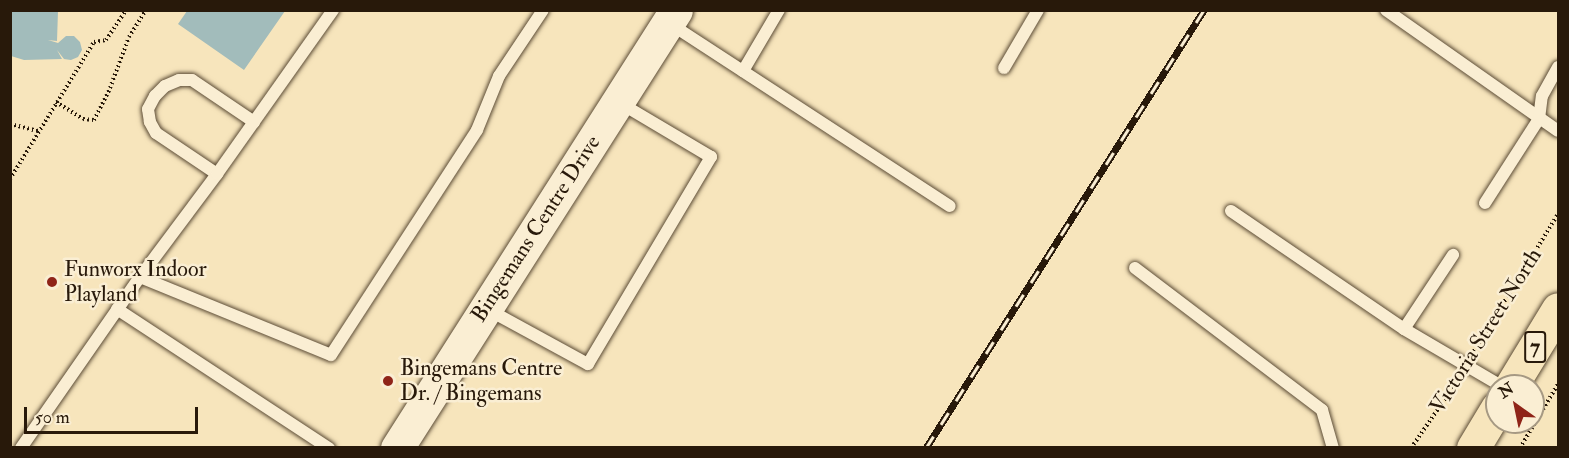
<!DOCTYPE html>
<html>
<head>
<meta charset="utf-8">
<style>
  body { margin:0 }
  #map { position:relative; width:1569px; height:458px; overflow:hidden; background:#f7e5bc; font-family:"IM FELL Double Pica",serif }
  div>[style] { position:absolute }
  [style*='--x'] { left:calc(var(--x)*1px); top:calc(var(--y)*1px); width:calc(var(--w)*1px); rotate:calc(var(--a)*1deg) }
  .water>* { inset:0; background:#a2bcbb }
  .path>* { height:4px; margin-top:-2px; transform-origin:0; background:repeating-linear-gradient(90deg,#28190a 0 1.5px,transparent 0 4.5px) }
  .roads { filter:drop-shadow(0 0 2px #5c4c36) drop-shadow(0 0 2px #5c4c36) }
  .service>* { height:12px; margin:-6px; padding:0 6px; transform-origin:6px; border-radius:6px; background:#faeed3 }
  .secondary>* { height:33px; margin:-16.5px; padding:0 16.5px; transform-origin:16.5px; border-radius:16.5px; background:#faeed3 }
  .primary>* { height:33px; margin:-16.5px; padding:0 16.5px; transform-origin:16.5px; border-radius:16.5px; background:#f7e5bc }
  .rail>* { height:7px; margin-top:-3.5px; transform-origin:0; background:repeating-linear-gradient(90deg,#faeed3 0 14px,#28190a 0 28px); box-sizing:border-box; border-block:2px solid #28190a }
  .dots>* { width:16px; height:16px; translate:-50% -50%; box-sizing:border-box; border:3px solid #faeed3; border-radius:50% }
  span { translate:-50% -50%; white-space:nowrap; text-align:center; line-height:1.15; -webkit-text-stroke:5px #faeed3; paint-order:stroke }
  .shield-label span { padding:2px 4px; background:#faeed3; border:2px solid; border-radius:4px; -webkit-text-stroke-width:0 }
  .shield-label { font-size:21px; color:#28190a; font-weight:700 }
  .street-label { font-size:22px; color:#28190a }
  .poi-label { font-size:22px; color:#28190a }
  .left { translate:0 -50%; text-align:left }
  .frame { position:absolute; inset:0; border:12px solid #28190a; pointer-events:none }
  .north { position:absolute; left:1485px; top:374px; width:60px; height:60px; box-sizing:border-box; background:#faeed3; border:2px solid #a69983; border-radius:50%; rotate:327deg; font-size:16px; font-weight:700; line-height:24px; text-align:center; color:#28190a }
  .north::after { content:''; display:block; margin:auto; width:21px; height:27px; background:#8f2418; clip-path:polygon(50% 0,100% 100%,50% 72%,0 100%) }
  .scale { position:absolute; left:24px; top:407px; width:174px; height:27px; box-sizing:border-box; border:3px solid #28190a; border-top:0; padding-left:8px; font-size:18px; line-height:21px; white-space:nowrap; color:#28190a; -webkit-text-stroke:4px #faeed3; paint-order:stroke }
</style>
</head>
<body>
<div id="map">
  <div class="water">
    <i style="clip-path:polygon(11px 10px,58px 11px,57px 41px,48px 40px,58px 43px,66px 36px,74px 36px,80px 42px,82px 50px,78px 57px,71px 60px,64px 59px,57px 50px,62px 59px,24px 60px,11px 56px)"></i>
    <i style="clip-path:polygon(187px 11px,187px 10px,285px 11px,244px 70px,178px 24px)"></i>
  </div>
  <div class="path">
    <i style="--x:56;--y:102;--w:32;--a:32"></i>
    <i style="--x:83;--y:119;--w:11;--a:5"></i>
    <i style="--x:94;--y:120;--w:36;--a:-63"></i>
    <i style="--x:110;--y:88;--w:54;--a:-69.6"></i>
    <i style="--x:129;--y:37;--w:32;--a:-58"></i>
    <i style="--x:10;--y:124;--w:29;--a:14"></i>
    <i style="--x:10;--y:179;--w:161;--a:-58.5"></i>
    <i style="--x:94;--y:42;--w:12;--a:-9"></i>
    <i style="--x:106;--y:40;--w:36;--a:-56"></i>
    <i style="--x:1474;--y:351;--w:161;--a:-58.5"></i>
    <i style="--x:1411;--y:448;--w:84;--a:-55.2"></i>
    <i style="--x:1520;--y:448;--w:74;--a:-59.3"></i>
  </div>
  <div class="roads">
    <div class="service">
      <i style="--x:1386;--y:10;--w:210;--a:35.1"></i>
      <i style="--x:669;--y:23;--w:335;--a:33.1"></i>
      <i style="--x:1004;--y:68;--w:67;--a:-59.6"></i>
      <i style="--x:743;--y:71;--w:71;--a:-59.5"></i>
      <i style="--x:217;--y:174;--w:73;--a:-146.1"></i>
      <i style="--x:156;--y:133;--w:13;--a:-119"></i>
      <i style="--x:150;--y:122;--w:13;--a:-99"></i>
      <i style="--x:148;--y:109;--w:15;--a:-62"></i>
      <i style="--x:155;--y:96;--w:14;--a:-45"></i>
      <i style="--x:165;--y:86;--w:15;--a:-23"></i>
      <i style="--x:179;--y:80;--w:13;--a:0"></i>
      <i style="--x:192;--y:80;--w:75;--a:34.1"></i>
      <i style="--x:1485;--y:203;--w:100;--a:-57.3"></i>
      <i style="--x:1539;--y:119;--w:23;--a:-83"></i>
      <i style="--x:1542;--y:96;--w:33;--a:-61"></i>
      <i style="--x:1231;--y:211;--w:209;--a:34.3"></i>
      <i style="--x:1404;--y:329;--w:113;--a:30.4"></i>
      <i style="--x:1135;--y:268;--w:235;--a:37.2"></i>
      <i style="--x:1322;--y:410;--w:40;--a:74"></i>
      <i style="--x:140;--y:277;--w:206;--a:22.2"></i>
      <i style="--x:331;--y:355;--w:268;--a:-57"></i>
      <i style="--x:477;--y:130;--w:58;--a:-67.8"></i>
      <i style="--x:499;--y:76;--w:79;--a:-56.3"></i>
      <i style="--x:117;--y:309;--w:254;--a:33.3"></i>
      <i style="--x:487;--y:309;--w:115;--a:28.6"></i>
      <i style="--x:588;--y:364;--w:241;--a:-59.3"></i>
      <i style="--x:711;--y:157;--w:106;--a:-149.3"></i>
      <i style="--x:1404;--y:329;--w:89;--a:-56.5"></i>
      <i style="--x:21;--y:448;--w:208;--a:-55.2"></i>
      <i style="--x:140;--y:277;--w:129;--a:-53.2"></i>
      <i style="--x:217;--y:174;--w:201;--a:-54.7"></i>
    </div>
    <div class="secondary">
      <i style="--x:397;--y:448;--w:519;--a:-57.5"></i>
    </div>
    <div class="primary">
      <i style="--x:1511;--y:386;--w:90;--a:-58.6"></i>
      <i style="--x:1473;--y:448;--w:47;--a:-59"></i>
    </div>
  </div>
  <div class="rail">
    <i style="--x:926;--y:448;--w:519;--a:-57.6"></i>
  </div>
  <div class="dots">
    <i style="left:52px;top:282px;background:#8f2418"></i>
    <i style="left:388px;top:381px;background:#8f2418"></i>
  </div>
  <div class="shield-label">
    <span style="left:1535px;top:347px">7</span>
  </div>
  <div class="street-label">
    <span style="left:536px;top:229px;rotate:-57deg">Bingemans Centre Drive</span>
    <span style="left:1486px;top:331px;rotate:-58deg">Victoria Street North</span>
  </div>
  <div class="poi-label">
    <span class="left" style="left:64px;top:282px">Funworx Indoor<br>Playland</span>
    <span class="left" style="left:400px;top:381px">Bingemans Centre<br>Dr. / Bingemans</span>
  </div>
  <div class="frame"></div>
  <div class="north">N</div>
  <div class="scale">50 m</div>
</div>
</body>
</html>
